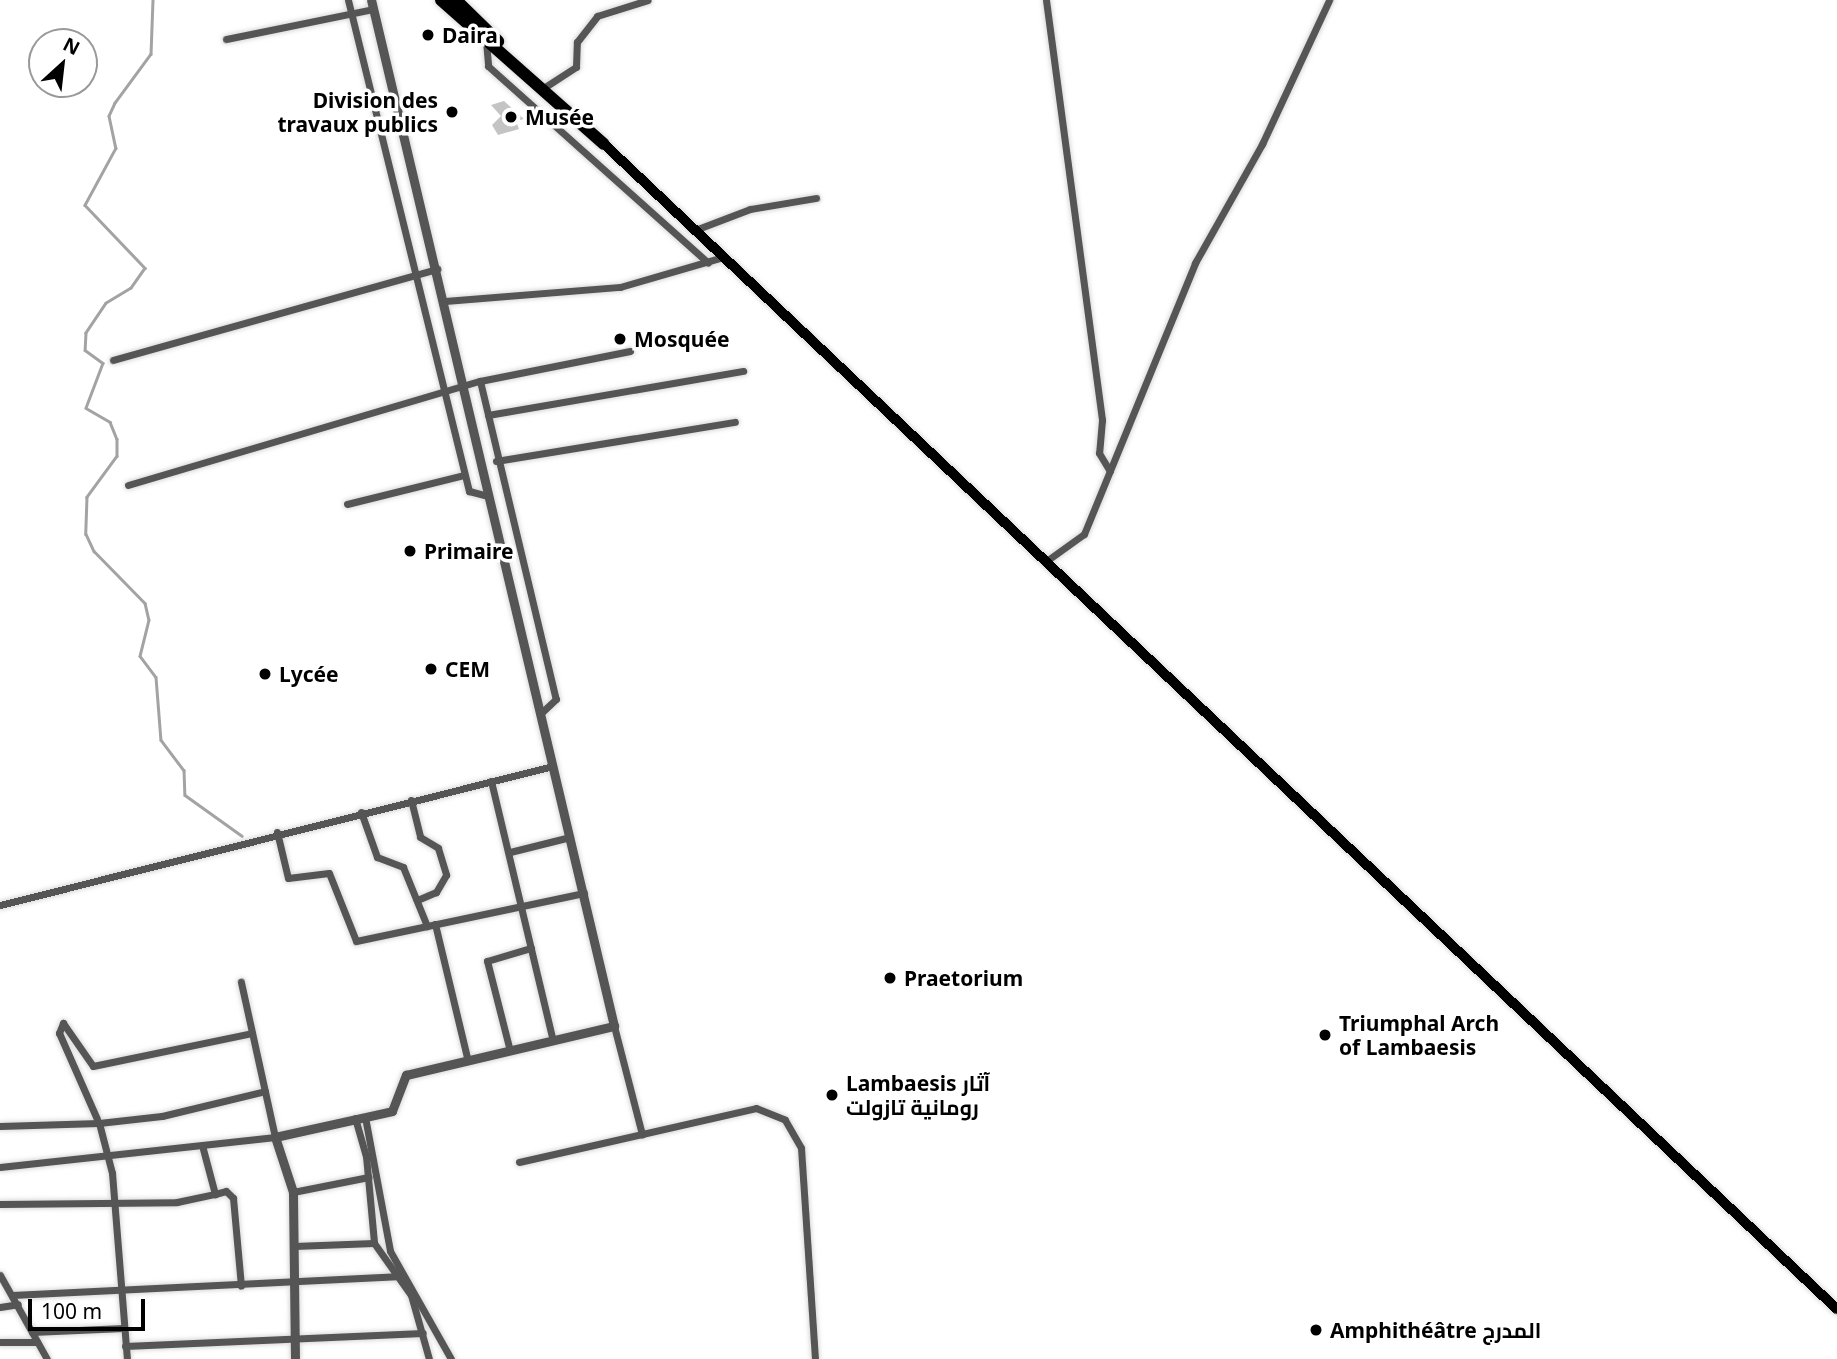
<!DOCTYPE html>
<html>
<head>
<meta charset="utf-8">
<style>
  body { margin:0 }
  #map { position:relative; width:1837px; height:1359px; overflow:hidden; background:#fff; font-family:"Noto Sans",Cairo,sans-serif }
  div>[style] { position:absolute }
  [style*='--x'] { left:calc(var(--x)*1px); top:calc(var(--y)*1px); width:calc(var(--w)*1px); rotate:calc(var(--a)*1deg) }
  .stream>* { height:2.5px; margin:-1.25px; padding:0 1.25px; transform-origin:1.25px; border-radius:1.25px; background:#a3a3a3 }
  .building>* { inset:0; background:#c4c4c4 }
  .roads { filter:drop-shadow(0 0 2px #dbdbdb) drop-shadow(0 0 2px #dbdbdb) }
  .minor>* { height:7px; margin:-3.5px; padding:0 3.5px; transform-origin:3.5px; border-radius:3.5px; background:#555 }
  .tertiary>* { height:9px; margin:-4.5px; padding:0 4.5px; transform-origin:4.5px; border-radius:4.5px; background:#555 }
  .primary>* { height:10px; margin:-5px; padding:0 5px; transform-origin:5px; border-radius:5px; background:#000 }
  .trunk>* { height:12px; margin:-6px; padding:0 6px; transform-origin:6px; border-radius:6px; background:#000 }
  .dots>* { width:19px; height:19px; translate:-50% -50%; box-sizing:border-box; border:4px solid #fff; border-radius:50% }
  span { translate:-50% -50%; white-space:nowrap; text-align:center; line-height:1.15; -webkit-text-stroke:7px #fff; paint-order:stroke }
  .poi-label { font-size:21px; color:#000; font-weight:700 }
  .left { translate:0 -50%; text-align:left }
  .right { translate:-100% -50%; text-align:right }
  .north { position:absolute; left:28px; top:28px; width:70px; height:70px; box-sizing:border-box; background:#fff; border:2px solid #999; border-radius:50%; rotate:27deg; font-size:19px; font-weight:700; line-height:28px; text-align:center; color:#000 }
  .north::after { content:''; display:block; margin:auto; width:24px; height:32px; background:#000; clip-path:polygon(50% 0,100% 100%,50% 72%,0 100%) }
  .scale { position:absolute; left:28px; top:1299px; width:117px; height:32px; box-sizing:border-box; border:4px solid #000; border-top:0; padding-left:9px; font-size:21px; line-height:24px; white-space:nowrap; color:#000; -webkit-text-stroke:5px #fff; paint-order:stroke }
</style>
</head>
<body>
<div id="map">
  <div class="stream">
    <i style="--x:153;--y:0;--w:54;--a:92.1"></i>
    <i style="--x:151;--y:54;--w:61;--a:126.3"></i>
    <i style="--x:115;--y:103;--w:14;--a:115"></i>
    <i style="--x:109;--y:116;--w:33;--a:78"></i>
    <i style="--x:116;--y:148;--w:65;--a:118.5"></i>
    <i style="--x:85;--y:205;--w:87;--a:46.4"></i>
    <i style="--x:145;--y:268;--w:24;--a:125"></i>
    <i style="--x:131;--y:288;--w:29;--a:149"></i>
    <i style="--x:106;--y:303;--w:36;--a:124"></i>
    <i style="--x:86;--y:333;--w:17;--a:93"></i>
    <i style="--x:85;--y:350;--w:22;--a:36"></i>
    <i style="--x:103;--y:363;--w:48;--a:110.7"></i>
    <i style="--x:86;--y:408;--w:28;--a:30"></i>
    <i style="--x:110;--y:422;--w:18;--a:68"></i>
    <i style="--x:117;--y:439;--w:17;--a:90"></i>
    <i style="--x:117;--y:456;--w:51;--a:126.2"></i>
    <i style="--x:87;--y:497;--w:37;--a:92"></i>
    <i style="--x:86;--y:534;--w:19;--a:65"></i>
    <i style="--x:94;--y:551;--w:73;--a:45.6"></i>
    <i style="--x:145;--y:603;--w:17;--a:77"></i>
    <i style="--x:149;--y:620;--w:37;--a:104"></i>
    <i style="--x:140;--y:656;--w:26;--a:53"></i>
    <i style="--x:156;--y:677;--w:63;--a:85.5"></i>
    <i style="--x:161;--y:740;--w:38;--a:53"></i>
    <i style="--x:184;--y:770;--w:25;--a:88"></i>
    <i style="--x:185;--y:795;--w:70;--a:35.7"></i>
  </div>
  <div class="building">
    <i style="clip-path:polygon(504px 101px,524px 119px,516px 121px,519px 129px,498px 135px,492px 125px,501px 116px,491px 105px)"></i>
  </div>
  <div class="roads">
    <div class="minor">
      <i style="--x:348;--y:0;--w:506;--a:76.16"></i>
      <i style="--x:469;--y:491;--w:20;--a:15"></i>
      <i style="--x:1046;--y:0;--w:424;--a:82.4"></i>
      <i style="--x:1102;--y:420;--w:33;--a:95"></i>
      <i style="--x:1099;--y:453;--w:21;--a:59"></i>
      <i style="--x:226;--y:39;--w:150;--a:-11.5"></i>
      <i style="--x:486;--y:41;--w:25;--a:85"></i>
      <i style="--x:488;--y:66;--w:295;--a:41.8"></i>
      <i style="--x:545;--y:87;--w:37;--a:-33"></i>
      <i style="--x:576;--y:67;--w:25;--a:-88"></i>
      <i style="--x:577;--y:42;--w:33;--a:-52"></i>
      <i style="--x:597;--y:16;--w:53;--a:-17.4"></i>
      <i style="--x:695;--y:230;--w:59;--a:-20.9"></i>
      <i style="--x:750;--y:209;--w:67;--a:-9.5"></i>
      <i style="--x:445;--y:301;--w:176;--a:-4.6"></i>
      <i style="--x:620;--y:287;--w:107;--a:-16.2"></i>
      <i style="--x:113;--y:360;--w:337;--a:-15.7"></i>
      <i style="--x:480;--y:381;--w:327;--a:76.6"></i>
      <i style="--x:556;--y:699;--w:21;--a:137"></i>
      <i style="--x:488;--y:415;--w:259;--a:-9.8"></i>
      <i style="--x:496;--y:461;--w:242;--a:-9.3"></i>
      <i style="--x:128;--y:485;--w:367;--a:-16.5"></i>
      <i style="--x:480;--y:381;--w:153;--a:-11.3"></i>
      <i style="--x:347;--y:504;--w:121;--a:-13.9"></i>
      <i style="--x:1045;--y:562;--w:48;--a:-35.7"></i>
      <i style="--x:1084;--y:534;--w:293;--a:-67.7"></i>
      <i style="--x:1195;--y:263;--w:137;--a:-60.6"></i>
      <i style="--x:1262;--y:144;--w:159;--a:-65"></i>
      <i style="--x:491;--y:781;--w:267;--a:76.6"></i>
      <i style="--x:411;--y:800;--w:38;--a:76"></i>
      <i style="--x:420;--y:837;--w:21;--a:31"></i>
      <i style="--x:438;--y:848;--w:28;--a:73"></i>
      <i style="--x:446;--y:875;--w:20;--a:120"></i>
      <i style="--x:436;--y:892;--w:21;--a:157"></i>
      <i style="--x:361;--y:812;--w:48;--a:70.4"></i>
      <i style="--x:377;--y:857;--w:28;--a:21"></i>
      <i style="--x:403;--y:867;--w:64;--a:67.9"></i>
      <i style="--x:277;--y:832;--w:47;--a:76.6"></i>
      <i style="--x:288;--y:878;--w:41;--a:-7"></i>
      <i style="--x:329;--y:873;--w:73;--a:68.3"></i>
      <i style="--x:356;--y:941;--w:233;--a:-11.9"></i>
      <i style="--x:510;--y:852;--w:62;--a:-14"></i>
      <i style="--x:0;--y:905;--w:570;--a:-14.11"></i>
      <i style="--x:435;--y:924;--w:141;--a:76.5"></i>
      <i style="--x:614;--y:1026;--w:112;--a:75.5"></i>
      <i style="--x:510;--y:1051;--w:93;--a:-104.3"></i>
      <i style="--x:487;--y:961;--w:46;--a:-16.5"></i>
      <i style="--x:365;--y:1117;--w:136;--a:79.4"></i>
      <i style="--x:390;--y:1251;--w:124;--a:60.5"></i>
      <i style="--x:355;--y:1118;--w:40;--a:74"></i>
      <i style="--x:366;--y:1156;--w:87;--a:84.7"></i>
      <i style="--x:374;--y:1243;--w:64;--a:54.6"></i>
      <i style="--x:411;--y:1295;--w:66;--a:74.3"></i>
      <i style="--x:97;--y:1119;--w:94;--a:-113.8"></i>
      <i style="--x:59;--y:1033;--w:11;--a:-68"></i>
      <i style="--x:63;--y:1023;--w:52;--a:55.1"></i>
      <i style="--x:93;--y:1066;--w:162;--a:-11.7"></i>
      <i style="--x:99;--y:1123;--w:63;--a:-6.3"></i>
      <i style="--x:162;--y:1116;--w:106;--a:-13.6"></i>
      <i style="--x:0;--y:1126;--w:99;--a:-1.7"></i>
      <i style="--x:99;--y:1123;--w:52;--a:75.4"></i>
      <i style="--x:112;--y:1173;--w:187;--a:85.4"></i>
      <i style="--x:203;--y:1149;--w:47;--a:75.1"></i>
      <i style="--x:215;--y:1194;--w:11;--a:-15"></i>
      <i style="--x:226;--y:1191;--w:10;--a:45"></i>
      <i style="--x:233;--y:1198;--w:88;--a:84.8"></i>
      <i style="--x:519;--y:1162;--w:243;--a:-12.8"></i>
      <i style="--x:756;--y:1108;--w:31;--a:22"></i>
      <i style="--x:785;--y:1120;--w:32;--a:60"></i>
      <i style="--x:801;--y:1148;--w:211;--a:86.2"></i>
      <i style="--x:0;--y:1167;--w:277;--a:-6.2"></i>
      <i style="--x:275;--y:1137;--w:159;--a:-102.4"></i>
      <i style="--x:293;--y:1192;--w:77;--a:-11.2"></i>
      <i style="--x:0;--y:1204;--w:177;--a:-0.6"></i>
      <i style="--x:177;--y:1202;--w:39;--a:-12"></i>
      <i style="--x:294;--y:1246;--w:80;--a:-2.1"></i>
      <i style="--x:0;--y:1275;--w:96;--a:60.8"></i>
      <i style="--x:12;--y:1295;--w:385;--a:-2.8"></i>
      <i style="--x:0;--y:1307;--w:18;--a:-9"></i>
      <i style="--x:32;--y:1332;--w:92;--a:-2.5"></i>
      <i style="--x:0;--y:1342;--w:37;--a:0"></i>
      <i style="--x:125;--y:1346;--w:298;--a:-2.5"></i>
    </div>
    <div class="tertiary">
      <i style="--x:295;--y:1359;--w:167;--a:-90.7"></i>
      <i style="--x:293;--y:1192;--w:58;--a:-108.1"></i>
      <i style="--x:275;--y:1137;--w:120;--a:-12.5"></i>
      <i style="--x:392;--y:1111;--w:39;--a:-69"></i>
      <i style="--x:406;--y:1075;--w:214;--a:-13.3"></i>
      <i style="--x:614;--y:1026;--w:1054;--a:-103.32"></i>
    </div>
    <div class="primary">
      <i style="--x:604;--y:144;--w:1696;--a:43.38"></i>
    </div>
    <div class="trunk">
      <i style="--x:441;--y:0;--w:217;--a:41.5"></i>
      <i style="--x:456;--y:0;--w:59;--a:44.3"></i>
    </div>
  </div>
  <div class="dots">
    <i style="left:428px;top:35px;background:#000"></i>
    <i style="left:452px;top:112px;background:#000"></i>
    <i style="left:511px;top:117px;background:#000"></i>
    <i style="left:620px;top:339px;background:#000"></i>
    <i style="left:410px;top:551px;background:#000"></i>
    <i style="left:431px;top:669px;background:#000"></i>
    <i style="left:265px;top:674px;background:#000"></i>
    <i style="left:890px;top:978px;background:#000"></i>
    <i style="left:1325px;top:1035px;background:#000"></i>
    <i style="left:832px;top:1095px;background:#000"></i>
    <i style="left:1316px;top:1330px;background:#000"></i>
  </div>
  <div class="poi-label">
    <span class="left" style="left:442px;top:35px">Daira</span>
    <span class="right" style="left:438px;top:112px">Division des<br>travaux publics</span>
    <span class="left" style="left:525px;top:117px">Musée</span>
    <span class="left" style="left:634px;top:339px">Mosquée</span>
    <span class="left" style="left:424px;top:551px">Primaire</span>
    <span class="left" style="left:445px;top:669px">CEM</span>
    <span class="left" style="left:279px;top:674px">Lycée</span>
    <span class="left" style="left:904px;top:978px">Praetorium</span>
    <span class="left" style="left:1339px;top:1035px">Triumphal Arch<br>of Lambaesis</span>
    <span class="left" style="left:846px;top:1095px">Lambaesis آثار<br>رومانية تازولت</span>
    <span class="left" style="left:1330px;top:1330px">Amphithéâtre المدرج</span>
  </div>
  <div class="north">N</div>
  <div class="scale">100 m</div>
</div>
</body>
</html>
